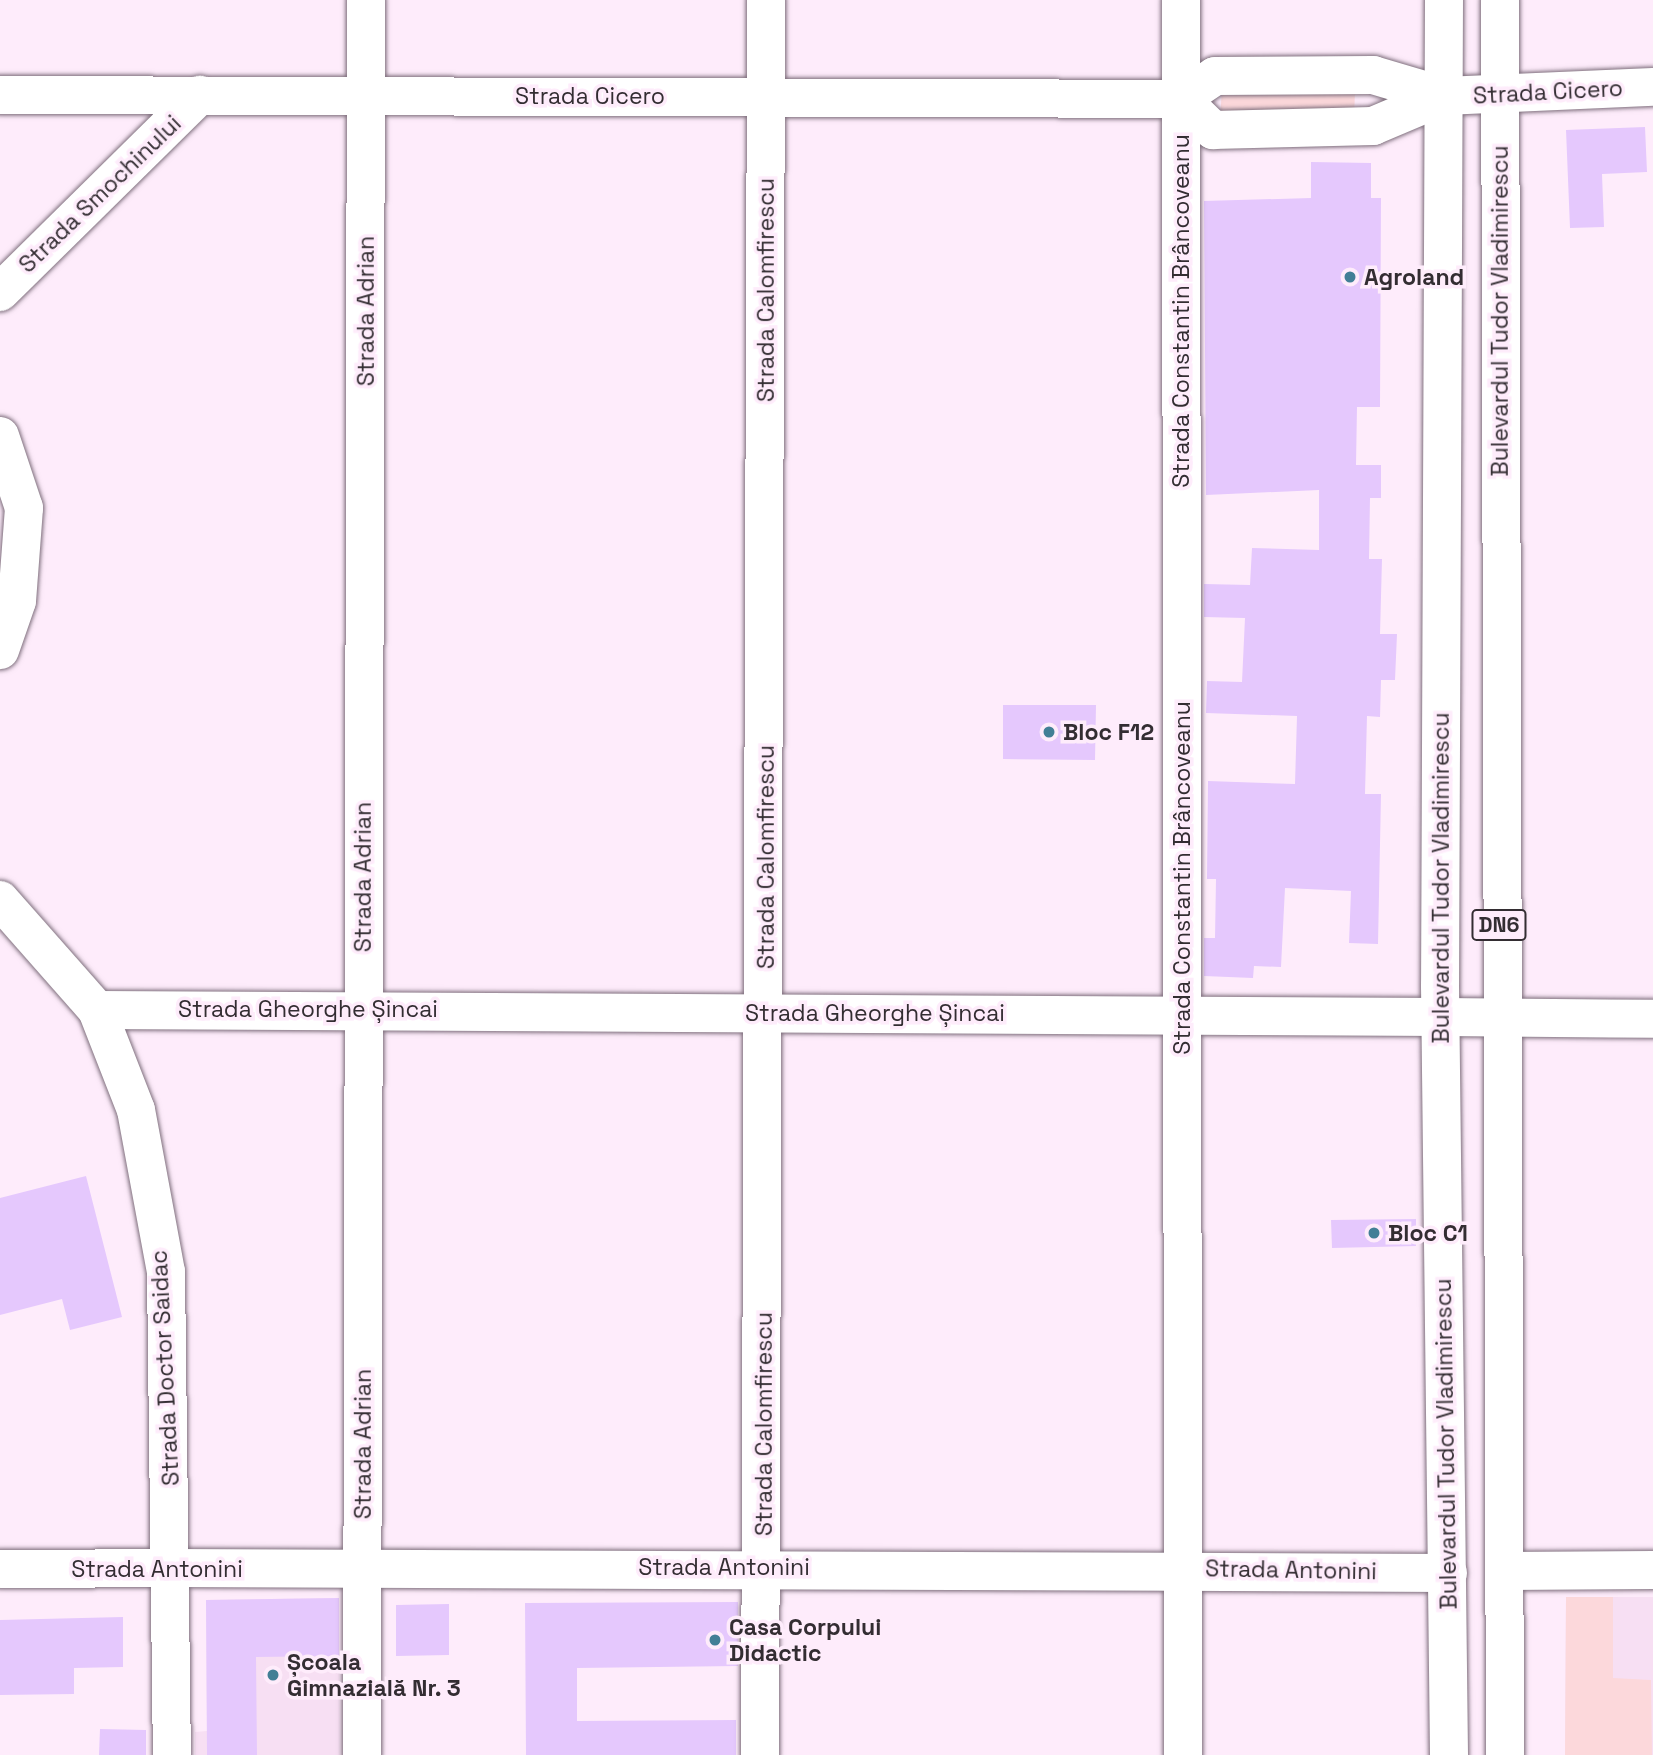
<!DOCTYPE html>
<html>
<head>
<meta charset="utf-8">
<style>
  body { margin:0 }
  #map { position:relative; width:1653px; height:1755px; overflow:hidden; background:#feecfb; font-family:"Space Grotesk",sans-serif }
  div>[style] { position:absolute }
  [style*='--x'] { left:calc(var(--x)*1px); top:calc(var(--y)*1px); width:calc(var(--w)*1px); rotate:calc(var(--a)*1deg) }
  .built>* { inset:0; background:#f7dff3 }
  .green>* { inset:0; background:#fcd8db }
  .building>* { inset:0; background:#e5c8fd }
  .roads { filter:drop-shadow(0 0 2px #7f6f7d) drop-shadow(0 0 2px #7f6f7d) }
  .street>* { height:38px; margin:-19px; padding:0 19px; transform-origin:19px; border-radius:19px; background:#fff }
  .secondary>* { height:38px; margin:-19px; padding:0 19px; transform-origin:19px; border-radius:19px; background:#fff }
  .primary>* { height:38px; margin:-19px; padding:0 19px; transform-origin:19px; border-radius:19px; background:#fff }
  .dots>* { width:19px; height:19px; translate:-50% -50%; box-sizing:border-box; border:4px solid #feecfb; border-radius:50% }
  span { translate:-50% -50%; white-space:nowrap; text-align:center; line-height:1.15; -webkit-text-stroke:7px #feecfb; paint-order:stroke }
  .shield-label span { padding:2px 5px; background:#feecfb; border:2px solid; border-radius:5px; -webkit-text-stroke-width:0 }
  .shield-label { font-size:21px; color:#332d32; font-weight:700 }
  .street-label { font-size:23px; color:#332d32 }
  .poi-label { font-size:23px; color:#332d32; font-weight:700 }
  .left { translate:0 -50%; text-align:left }
</style>
</head>
<body>
<div id="map">
  <div class="built">
    <i style="clip-path:polygon(1566px 1597px,1653px 1597px,1653px 1755px,1565px 1755px)"></i>
    <i style="clip-path:polygon(339px 1598px,340px 1755px,195px 1755px,195px 1732px,207px 1731px,206px 1600px)"></i>
  </div>
  <div class="green">
    <i style="clip-path:polygon(1222px 89px,1355px 91px,1354px 119px,1220px 119px)"></i>
    <i style="clip-path:polygon(1566px 1597px,1613px 1597px,1613px 1678px,1651px 1680px,1652px 1755px,1565px 1755px)"></i>
  </div>
  <div class="building">
    <i style="clip-path:polygon(1645px 127px,1647px 172px,1602px 174px,1604px 227px,1570px 228px,1566px 130px)"></i>
    <i style="clip-path:polygon(1311px 162px,1371px 163px,1371px 198px,1381px 198px,1380px 407px,1357px 407px,1356px 465px,1381px 465px,1381px 498px,1370px 498px,1369px 559px,1382px 559px,1380px 634px,1397px 634px,1395px 680px,1381px 680px,1380px 717px,1367px 716px,1365px 794px,1381px 794px,1378px 944px,1349px 943px,1351px 891px,1285px 888px,1281px 967px,1254px 966px,1253px 978px,1204px 976px,1204px 938px,1215px 938px,1216px 879px,1207px 879px,1208px 781px,1295px 784px,1297px 716px,1206px 713px,1207px 681px,1242px 682px,1245px 618px,1204px 617px,1204px 584px,1250px 585px,1252px 548px,1319px 550px,1319px 490px,1206px 495px,1204px 201px,1311px 198px)"></i>
    <i style="clip-path:polygon(1003px 705px,1096px 705px,1095px 760px,1003px 759px)"></i>
    <i style="clip-path:polygon(86px 1176px,122px 1317px,70px 1330px,62px 1299px,0 1315px,0 1198px)"></i>
    <i style="clip-path:polygon(1416px 1219px,1416px 1246px,1332px 1248px,1331px 1220px)"></i>
    <i style="clip-path:polygon(339px 1598px,339px 1656px,256px 1657px,257px 1755px,207px 1755px,206px 1600px)"></i>
    <i style="clip-path:polygon(738px 1602px,738px 1666px,577px 1668px,577px 1721px,736px 1720px,736px 1755px,526px 1755px,525px 1603px)"></i>
    <i style="clip-path:polygon(449px 1604px,449px 1655px,396px 1656px,396px 1605px)"></i>
    <i style="clip-path:polygon(123px 1617px,123px 1667px,74px 1668px,74px 1694px,0 1695px,0 1620px)"></i>
    <i style="clip-path:polygon(100px 1729px,146px 1730px,146px 1755px,99px 1755px)"></i>
  </div>
  <div class="roads">
    <div class="street">
      <i style="--x:1181;--y:0;--w:1755;--a:89.93"></i>
      <i style="--x:0;--y:292;--w:281;--a:-44.6"></i>
      <i style="--x:0;--y:436;--w:76;--a:71.6"></i>
      <i style="--x:24;--y:508;--w:93;--a:94.3"></i>
      <i style="--x:17;--y:601;--w:52;--a:109.1"></i>
      <i style="--x:97;--y:1010;--w:1345;--a:0.3"></i>
      <i style="--x:171;--y:1568;--w:1277;--a:0.22"></i>
      <i style="--x:1505;--y:1571;--w:148;--a:-0.4"></i>
      <i style="--x:362;--y:1755;--w:1755;--a:-89.87"></i>
      <i style="--x:760;--y:1755;--w:1755;--a:-89.8"></i>
    </div>
    <div class="secondary">
      <i style="--x:0;--y:95;--w:1181;--a:0.19"></i>
      <i style="--x:1181;--y:99;--w:41;--a:-34.1"></i>
      <i style="--x:1215;--y:76;--w:158;--a:-0.4"></i>
      <i style="--x:1373;--y:75;--w:74;--a:16.5"></i>
      <i style="--x:1444;--y:96;--w:209;--a:-2.5"></i>
      <i style="--x:1181;--y:99;--w:45;--a:44.1"></i>
      <i style="--x:1213;--y:130;--w:160;--a:-1.4"></i>
      <i style="--x:1373;--y:126;--w:77;--a:-22.9"></i>
      <i style="--x:0;--y:900;--w:147;--a:48.6"></i>
      <i style="--x:97;--y:1010;--w:107;--a:68.7"></i>
      <i style="--x:136;--y:1110;--w:165;--a:79.5"></i>
      <i style="--x:166;--y:1272;--w:483;--a:89.3"></i>
      <i style="--x:1442;--y:1017;--w:211;--a:0.5"></i>
      <i style="--x:0;--y:1569;--w:171;--a:-0.3"></i>
    </div>
    <div class="primary">
      <i style="--x:1444;--y:0;--w:985;--a:90.23"></i>
      <i style="--x:1440;--y:985;--w:770;--a:89.33"></i>
      <i style="--x:1500;--y:0;--w:1755;--a:89.84"></i>
    </div>
  </div>
  <div class="dots">
    <i style="left:1350px;top:277px;background:#427f96"></i>
    <i style="left:1049px;top:732px;background:#427f96"></i>
    <i style="left:1374px;top:1233px;background:#427f96"></i>
    <i style="left:715px;top:1640px;background:#427f96"></i>
    <i style="left:273px;top:1675px;background:#427f96"></i>
  </div>
  <div class="shield-label">
    <span style="left:1499px;top:925px">DN6</span>
  </div>
  <div class="street-label">
    <span style="left:1548px;top:92px;rotate:-3deg">Strada Cicero</span>
    <span style="left:590px;top:96px">Strada Cicero</span>
    <span style="left:100px;top:194px;rotate:-44deg">Strada Smochinului</span>
    <span style="left:766px;top:290px;rotate:-90deg">Strada Calomfirescu</span>
    <span style="left:366px;top:311px;rotate:-90deg">Strada Adrian</span>
    <span style="left:1181px;top:311px;rotate:-90deg">Strada Constantin Brâncoveanu</span>
    <span style="left:1500px;top:311px;rotate:-90deg">Bulevardul Tudor Vladimirescu</span>
    <span style="left:766px;top:857px;rotate:-90deg">Strada Calomfirescu</span>
    <span style="left:363px;top:877px;rotate:-90deg">Strada Adrian</span>
    <span style="left:1182px;top:878px;rotate:-90deg">Strada Constantin Brâncoveanu</span>
    <span style="left:1441px;top:878px;rotate:-90deg">Bulevardul Tudor Vladimirescu</span>
    <span style="left:308px;top:1009px">Strada Gheorghe Șincai</span>
    <span style="left:875px;top:1013px">Strada Gheorghe Șincai</span>
    <span style="left:165px;top:1368px;rotate:-93deg">Strada Doctor Saidac</span>
    <span style="left:764px;top:1424px;rotate:-90deg">Strada Calomfirescu</span>
    <span style="left:363px;top:1444px;rotate:-90deg">Strada Adrian</span>
    <span style="left:1446px;top:1444px;rotate:-91deg">Bulevardul Tudor Vladimirescu</span>
    <span style="left:724px;top:1567px">Strada Antonini</span>
    <span style="left:157px;top:1569px">Strada Antonini</span>
    <span style="left:1291px;top:1570px;rotate:1deg">Strada Antonini</span>
  </div>
  <div class="poi-label">
    <span class="left" style="left:1364px;top:277px">Agroland</span>
    <span class="left" style="left:1063px;top:732px">Bloc F12</span>
    <span class="left" style="left:1388px;top:1233px">Bloc C1</span>
    <span class="left" style="left:729px;top:1640px">Casa Corpului<br>Didactic</span>
    <span class="left" style="left:287px;top:1675px">Școala<br>Gimnazială Nr. 3</span>
  </div>
</div>
</body>
</html>
